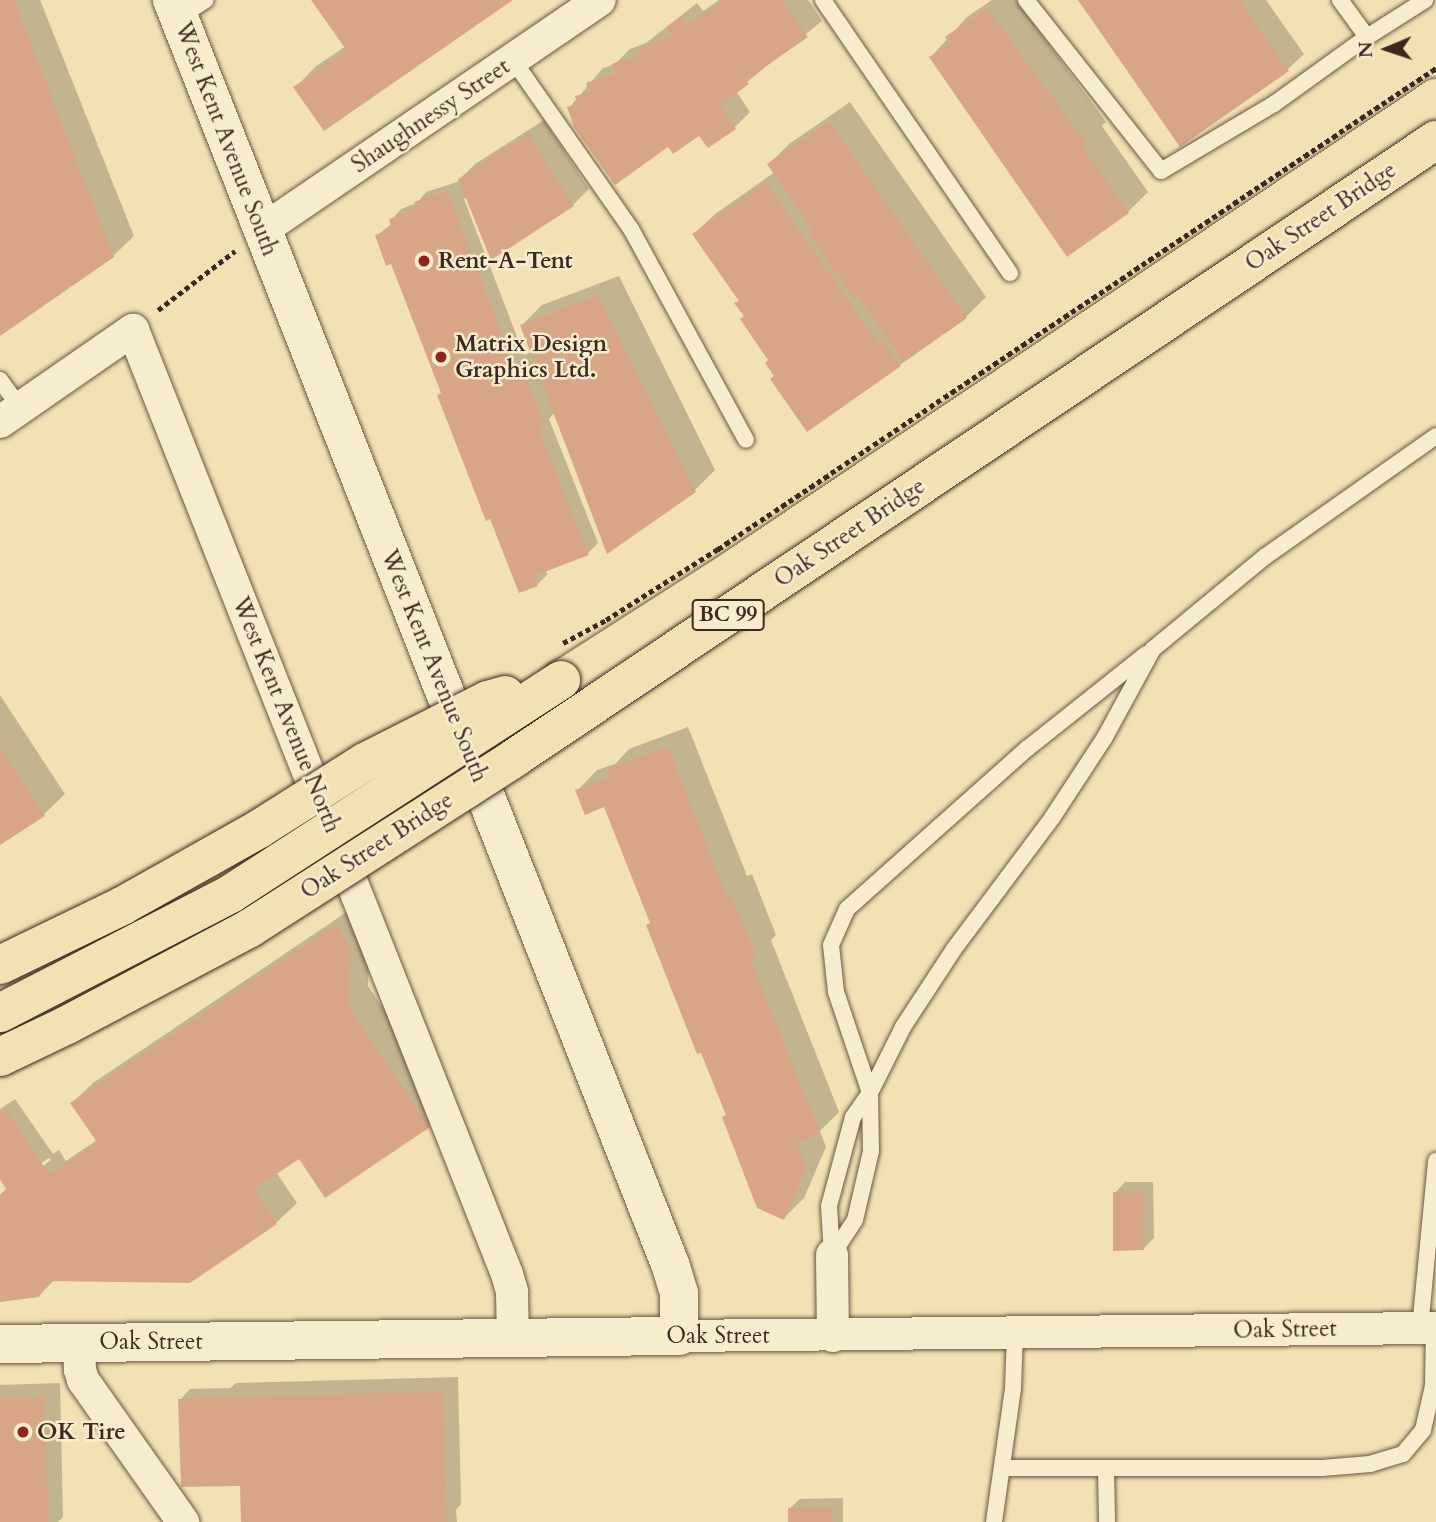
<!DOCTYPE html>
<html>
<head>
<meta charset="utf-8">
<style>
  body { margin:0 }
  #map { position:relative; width:1436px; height:1522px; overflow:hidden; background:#f2e2b3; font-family:Cardo,serif }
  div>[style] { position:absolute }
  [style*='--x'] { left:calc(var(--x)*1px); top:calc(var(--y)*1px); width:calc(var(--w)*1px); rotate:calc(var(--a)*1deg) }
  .shadow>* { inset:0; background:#0003 }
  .building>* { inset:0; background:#d9a587 }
  .path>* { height:4.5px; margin-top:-2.25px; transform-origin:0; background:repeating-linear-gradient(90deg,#3c291f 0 5px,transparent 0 8.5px) }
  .roads { filter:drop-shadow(0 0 2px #6a5744) drop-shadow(0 0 2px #6a5744) }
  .service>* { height:16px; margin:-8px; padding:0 8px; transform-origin:8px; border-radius:8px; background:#f7ecce }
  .minor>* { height:32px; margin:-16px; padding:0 16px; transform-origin:16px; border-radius:16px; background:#f7ecce }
  .tertiary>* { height:38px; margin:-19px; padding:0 19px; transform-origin:19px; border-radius:19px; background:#f7ecce }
  .trunk>* { height:38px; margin:-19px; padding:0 19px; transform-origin:19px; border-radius:19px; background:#f2e2b3 }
  .path-bridge>* { height:4.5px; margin-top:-2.25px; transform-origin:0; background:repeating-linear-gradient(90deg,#3c291f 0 5px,transparent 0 8.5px) }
  .bridges { filter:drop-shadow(0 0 2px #3c291f) drop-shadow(0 0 2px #3c291f) }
  .trunk-bridge>* { height:38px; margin:-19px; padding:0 19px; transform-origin:19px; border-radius:19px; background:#f2e2b3 }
  .dots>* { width:19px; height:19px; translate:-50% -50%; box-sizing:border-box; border:4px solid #f7ecce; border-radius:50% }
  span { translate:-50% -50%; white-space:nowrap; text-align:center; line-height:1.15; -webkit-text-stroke:5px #f7ecce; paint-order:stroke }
  .shield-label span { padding:2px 5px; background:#f7ecce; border:2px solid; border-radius:5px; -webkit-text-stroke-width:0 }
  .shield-label { font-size:21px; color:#3c291f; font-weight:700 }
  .street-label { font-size:23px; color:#3c291f }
  .poi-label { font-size:23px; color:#3c291f; font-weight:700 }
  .left { translate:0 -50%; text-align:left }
  .north { position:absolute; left:1352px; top:14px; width:70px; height:70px; -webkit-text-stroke:5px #f7ecce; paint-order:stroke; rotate:268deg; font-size:19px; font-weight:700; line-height:28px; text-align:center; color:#3c291f }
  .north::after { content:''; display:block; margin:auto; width:24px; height:32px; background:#3c291f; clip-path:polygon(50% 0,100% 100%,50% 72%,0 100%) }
</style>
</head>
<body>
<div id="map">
  <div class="shadow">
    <i style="clip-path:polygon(0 0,40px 0,134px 236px,113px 256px,0 334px)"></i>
    <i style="clip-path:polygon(313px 0,510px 0,296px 87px,316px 66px,346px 46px)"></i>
    <i style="clip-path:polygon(719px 0,808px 0,822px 21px,736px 91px,750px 112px,734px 128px,699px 133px,668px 145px,569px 108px,603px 68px,615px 64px,630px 49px,646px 43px,697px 3px,703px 11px)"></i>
    <i style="clip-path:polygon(992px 0,1016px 0,1106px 122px,1102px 126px,1148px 192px,1128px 212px,931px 57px,967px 17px)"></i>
    <i style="clip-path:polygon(1082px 0,1266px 0,1304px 54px,1288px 69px,1181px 145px)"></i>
    <i style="clip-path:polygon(850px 102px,986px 297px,966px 317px,900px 365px,776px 376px,740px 300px,694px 234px,715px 214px,775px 172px,769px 164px,789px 144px)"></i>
    <i style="clip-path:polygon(544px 120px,589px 189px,573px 205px,491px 257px,467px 197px,464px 199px,524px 355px,532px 352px,522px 325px,542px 305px,619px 276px,715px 470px,694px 491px,555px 412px,549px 419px,598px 543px,588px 553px,546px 571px,547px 575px,537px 585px,443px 391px,393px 262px,377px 236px,392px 223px,391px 220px,401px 209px,417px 203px,426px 192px,457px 182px,475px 164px)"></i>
    <i style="clip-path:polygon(0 695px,65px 794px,44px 814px,0 843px)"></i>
    <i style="clip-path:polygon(688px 727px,747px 876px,752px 874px,776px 935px,771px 940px,839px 1112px,820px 1131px,826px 1147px,804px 1198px,784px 1218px,727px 1114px,605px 805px,577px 791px,597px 770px,615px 764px,629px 749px)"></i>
    <i style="clip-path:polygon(357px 905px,370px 925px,368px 986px,449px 1106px,429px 1126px,299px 1156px,276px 1172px,297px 1203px,276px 1223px,55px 1279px,39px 1296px,0 1198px,51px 1160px,49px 1158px,8px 1185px,0 1176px,0 1109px,15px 1099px,53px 1154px,59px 1150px,66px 1161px,97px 1140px,72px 1103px,93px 1083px)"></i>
    <i style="clip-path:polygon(1125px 1182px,1153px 1182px,1154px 1238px,1143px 1249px,1115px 1193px)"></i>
    <i style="clip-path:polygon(458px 1377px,461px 1504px,456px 1510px,457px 1522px,243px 1522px,242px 1484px,180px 1400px,190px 1389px,230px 1388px,236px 1383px)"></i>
    <i style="clip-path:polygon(60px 1383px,63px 1517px,58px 1522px,0 1522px,0 1385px)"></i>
    <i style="clip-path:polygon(843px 1498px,843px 1522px,790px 1522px,789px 1509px,800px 1499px)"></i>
  </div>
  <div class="building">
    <i style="clip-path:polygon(0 0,14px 0,114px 257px,0 336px)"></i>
    <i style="clip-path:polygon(311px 0,513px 0,324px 131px,293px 87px,347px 51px)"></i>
    <i style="clip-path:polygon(723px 0,782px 0,808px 37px,746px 80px,749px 84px,720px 105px,736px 129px,708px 148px,699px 136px,673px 154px,668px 147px,615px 185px,574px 127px,567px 107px,577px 104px,575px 96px,589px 92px,586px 83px,616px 73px,612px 64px,642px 54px,640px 47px,673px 36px,667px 27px,681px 17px,687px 25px)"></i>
    <i style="clip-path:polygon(1078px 0,1240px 0,1289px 71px,1180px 147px)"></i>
    <i style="clip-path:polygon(987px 8px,1087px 144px,1083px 147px,1129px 213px,1067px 257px,929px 57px,949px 44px,945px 37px)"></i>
    <i style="clip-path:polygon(829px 121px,967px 318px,904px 362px,858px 296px,854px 299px,808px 232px,812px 229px,767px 164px)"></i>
    <i style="clip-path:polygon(528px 134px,574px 206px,491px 260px,458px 179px)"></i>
    <i style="clip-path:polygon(766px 182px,878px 343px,882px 340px,901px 366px,807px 432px,770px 379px,774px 376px,765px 363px,768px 360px,740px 319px,744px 316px,734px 303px,739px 301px,692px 234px)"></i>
    <i style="clip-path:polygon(447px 190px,514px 364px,520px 361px,545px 426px,539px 428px,589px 555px,534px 576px,538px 586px,519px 593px,490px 519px,486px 521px,437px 395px,441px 393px,391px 264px,386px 266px,375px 235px,392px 228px,389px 219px,417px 208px,414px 202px)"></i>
    <i style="clip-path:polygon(598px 295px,696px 492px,607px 554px,520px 325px)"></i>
    <i style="clip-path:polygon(0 746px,45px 816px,0 845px)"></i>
    <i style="clip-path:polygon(668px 746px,726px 895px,731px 893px,757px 957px,751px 960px,820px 1133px,797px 1143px,806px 1168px,784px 1220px,757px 1208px,722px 1117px,726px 1115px,701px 1053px,697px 1054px,646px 925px,650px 923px,604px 807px,585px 815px,575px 790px,609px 777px,607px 769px)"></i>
    <i style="clip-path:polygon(336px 924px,351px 946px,349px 1007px,430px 1127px,325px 1198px,299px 1159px,254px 1189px,277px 1224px,190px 1283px,49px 1281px,39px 1297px,0 1302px,0 1195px,6px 1189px,0 1179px,0 1111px,5px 1108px,49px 1174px,97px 1142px,70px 1103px)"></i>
    <i style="clip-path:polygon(1113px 1192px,1144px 1192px,1144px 1250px,1113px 1251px)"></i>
    <i style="clip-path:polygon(443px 1391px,447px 1522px,241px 1522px,240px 1486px,181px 1487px,178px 1399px)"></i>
    <i style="clip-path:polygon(45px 1398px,48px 1522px,0 1522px,0 1399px)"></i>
    <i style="clip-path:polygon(788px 1508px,833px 1508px,833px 1522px,788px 1522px)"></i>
  </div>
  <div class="path">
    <i style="--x:158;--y:310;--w:97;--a:-37.5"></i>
  </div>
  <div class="roads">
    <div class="service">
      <i style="--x:823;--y:0;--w:331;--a:55.6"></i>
      <i style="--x:1026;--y:0;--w:218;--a:51.7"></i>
      <i style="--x:1161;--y:171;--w:131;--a:-30.7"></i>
      <i style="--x:1274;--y:104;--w:115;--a:-35.8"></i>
      <i style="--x:1367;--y:37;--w:46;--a:-126.1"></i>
      <i style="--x:179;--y:18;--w:32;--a:-34"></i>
      <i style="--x:1367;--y:37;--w:69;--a:-32.5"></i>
      <i style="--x:513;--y:60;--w:206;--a:55.1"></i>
      <i style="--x:631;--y:229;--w:240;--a:61.4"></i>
      <i style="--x:0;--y:380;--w:34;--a:54"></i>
      <i style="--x:832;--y:1255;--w:49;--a:-93.5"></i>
      <i style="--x:829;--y:1206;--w:92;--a:-74.9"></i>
      <i style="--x:853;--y:1117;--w:29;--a:-55"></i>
      <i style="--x:870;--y:1093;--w:74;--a:-63.4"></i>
      <i style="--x:903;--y:1027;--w:93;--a:-56.8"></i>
      <i style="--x:954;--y:949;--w:164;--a:-53.2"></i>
      <i style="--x:1052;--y:818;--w:97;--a:-56.8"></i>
      <i style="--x:1105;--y:737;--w:100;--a:-61.4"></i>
      <i style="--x:1153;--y:649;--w:146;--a:-39.5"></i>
      <i style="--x:1266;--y:556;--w:208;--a:-35.2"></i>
      <i style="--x:832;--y:1255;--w:42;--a:-56.7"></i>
      <i style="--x:855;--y:1220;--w:71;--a:-76.9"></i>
      <i style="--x:871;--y:1151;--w:58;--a:-91"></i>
      <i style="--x:870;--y:1093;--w:107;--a:-108.6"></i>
      <i style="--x:836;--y:992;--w:47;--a:-96.1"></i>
      <i style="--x:831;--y:945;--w:39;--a:-66"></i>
      <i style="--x:847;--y:909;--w:242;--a:-41.7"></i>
      <i style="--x:1028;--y:748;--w:151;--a:-38.5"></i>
      <i style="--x:1420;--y:1328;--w:168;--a:-84.5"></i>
      <i style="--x:1004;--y:1468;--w:318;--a:0"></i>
      <i style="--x:1322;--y:1468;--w:48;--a:-4.8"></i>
      <i style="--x:1370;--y:1464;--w:34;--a:-17"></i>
      <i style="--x:1403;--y:1454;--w:31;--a:-50"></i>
      <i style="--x:1423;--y:1430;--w:45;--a:-77.2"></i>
      <i style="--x:1433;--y:1386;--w:58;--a:-89"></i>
      <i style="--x:1106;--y:1468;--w:54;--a:88.9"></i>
      <i style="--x:994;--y:1522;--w:134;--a:-81.9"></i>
      <i style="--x:1013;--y:1389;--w:57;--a:-88"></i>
    </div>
    <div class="minor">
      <i style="--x:261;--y:231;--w:410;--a:-34.3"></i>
      <i style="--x:0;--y:422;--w:162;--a:-34.7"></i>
      <i style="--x:133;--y:330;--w:1015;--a:68.39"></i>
      <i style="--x:507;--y:1274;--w:19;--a:74"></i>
      <i style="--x:512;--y:1292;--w:46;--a:88.8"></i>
      <i style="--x:832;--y:1255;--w:81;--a:89.3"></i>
      <i style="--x:679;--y:1336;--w:757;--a:-0.61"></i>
      <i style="--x:79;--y:1342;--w:28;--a:88"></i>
      <i style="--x:80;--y:1370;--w:10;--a:73"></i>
      <i style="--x:83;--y:1380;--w:174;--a:54.8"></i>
    </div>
    <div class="tertiary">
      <i style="--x:0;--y:1344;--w:679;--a:-0.68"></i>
      <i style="--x:679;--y:1336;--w:43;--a:-90"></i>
      <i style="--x:679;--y:1293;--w:30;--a:-107"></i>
      <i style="--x:670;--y:1264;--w:1359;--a:-111.5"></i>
    </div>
    <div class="trunk">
      <i style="--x:561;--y:680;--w:204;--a:-32.6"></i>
      <i style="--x:733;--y:570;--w:847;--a:-33.88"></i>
    </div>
  </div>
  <div class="path-bridge">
    <i style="--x:563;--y:643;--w:49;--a:-28.1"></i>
    <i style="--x:606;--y:620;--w:133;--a:-32.4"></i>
    <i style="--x:718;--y:549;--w:864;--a:-33.82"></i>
  </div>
  <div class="bridges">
    <div class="trunk-bridge">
      <i style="--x:0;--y:965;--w:136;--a:-25.8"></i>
      <i style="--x:122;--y:906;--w:157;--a:-29.3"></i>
      <i style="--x:259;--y:829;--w:125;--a:-32.3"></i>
      <i style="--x:365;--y:762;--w:138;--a:-26.8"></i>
      <i style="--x:488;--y:700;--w:18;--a:-16"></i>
      <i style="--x:0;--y:1013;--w:261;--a:-27.3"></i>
      <i style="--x:232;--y:893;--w:392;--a:-32.9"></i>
      <i style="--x:0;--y:1057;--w:74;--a:-25.5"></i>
      <i style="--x:67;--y:1025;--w:207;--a:-27.9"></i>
      <i style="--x:250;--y:928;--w:316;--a:-32.7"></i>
      <i style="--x:516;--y:757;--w:1108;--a:-33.85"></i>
    </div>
  </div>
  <div class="dots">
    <i style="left:424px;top:261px;background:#8f2418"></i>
    <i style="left:441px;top:357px;background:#8f2418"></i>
    <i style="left:23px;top:1432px;background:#8f2418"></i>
  </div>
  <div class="shield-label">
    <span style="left:728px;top:615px">BC 99</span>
  </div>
  <div class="street-label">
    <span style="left:431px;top:116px;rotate:-34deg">Shaughnessy Street</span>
    <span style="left:226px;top:139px;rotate:69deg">West Kent Avenue South</span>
    <span style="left:1321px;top:217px;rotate:-34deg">Oak Street Bridge</span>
    <span style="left:850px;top:533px;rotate:-34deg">Oak Street Bridge</span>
    <span style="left:434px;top:666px;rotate:68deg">West Kent Avenue South</span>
    <span style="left:286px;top:715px;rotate:68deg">West Kent Avenue North</span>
    <span style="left:377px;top:846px;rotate:-33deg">Oak Street Bridge</span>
    <span style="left:1285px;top:1330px;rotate:-1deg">Oak Street</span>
    <span style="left:718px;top:1336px">Oak Street</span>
    <span style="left:151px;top:1342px">Oak Street</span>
  </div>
  <div class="poi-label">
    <span class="left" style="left:438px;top:261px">Rent-A-Tent</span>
    <span class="left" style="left:455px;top:357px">Matrix Design<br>Graphics Ltd.</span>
    <span class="left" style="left:37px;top:1432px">OK Tire</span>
  </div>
  <div class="north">N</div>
</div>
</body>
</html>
